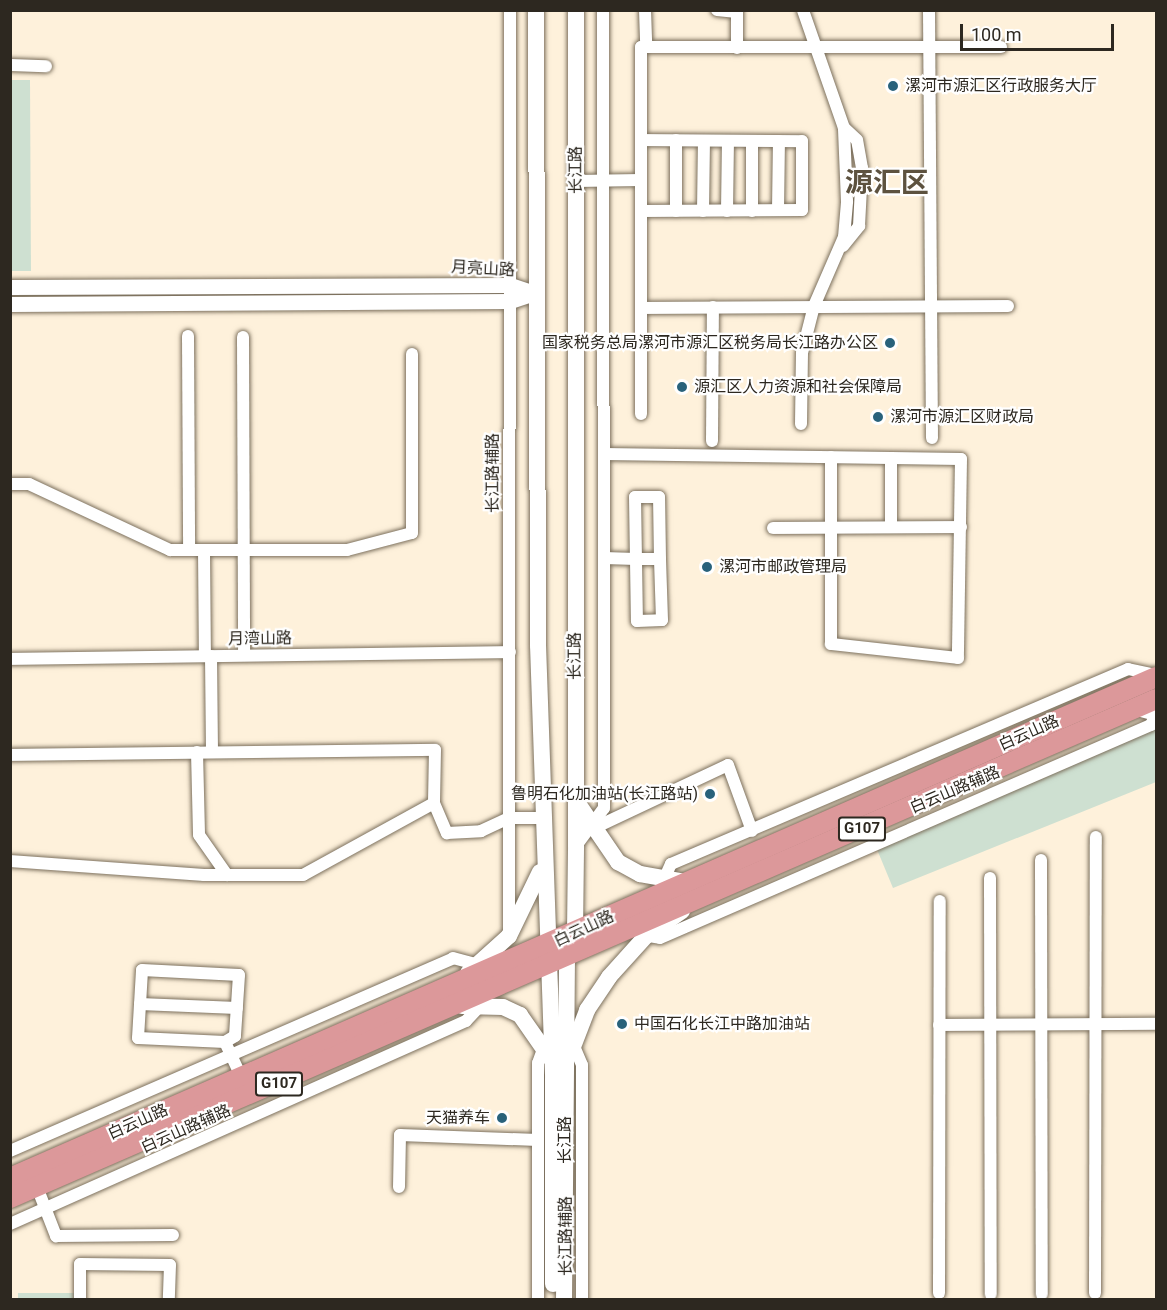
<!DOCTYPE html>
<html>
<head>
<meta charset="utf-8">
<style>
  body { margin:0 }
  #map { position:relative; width:1167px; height:1310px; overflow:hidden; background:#fef1db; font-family:Roboto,"Noto Sans SC",sans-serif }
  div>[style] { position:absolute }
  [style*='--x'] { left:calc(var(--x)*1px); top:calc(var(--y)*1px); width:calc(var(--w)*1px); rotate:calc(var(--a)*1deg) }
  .green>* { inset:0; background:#cee0d1 }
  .roads { filter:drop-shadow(0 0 2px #7c705d) drop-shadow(0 0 2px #7c705d) }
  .minor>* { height:12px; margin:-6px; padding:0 6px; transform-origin:6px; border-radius:6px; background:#fff }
  .tertiary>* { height:15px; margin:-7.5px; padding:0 7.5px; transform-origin:7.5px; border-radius:7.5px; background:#fff }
  .secondary>* { height:16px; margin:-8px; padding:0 8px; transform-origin:8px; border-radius:8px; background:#fff }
  .trunk>* { height:20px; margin:-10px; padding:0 10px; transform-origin:10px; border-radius:10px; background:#dc989a }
  .dots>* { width:16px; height:16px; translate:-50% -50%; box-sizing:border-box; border:3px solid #fff; border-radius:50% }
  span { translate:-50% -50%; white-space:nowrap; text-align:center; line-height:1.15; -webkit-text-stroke:4.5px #fff; paint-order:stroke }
  .shield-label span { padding:2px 4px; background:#fff; border:2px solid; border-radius:4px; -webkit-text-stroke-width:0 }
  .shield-label { font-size:15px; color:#2d2820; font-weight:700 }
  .poi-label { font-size:16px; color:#2d2820 }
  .left { translate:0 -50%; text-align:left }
  .right { translate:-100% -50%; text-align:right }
  .street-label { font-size:16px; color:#2d2820 }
  .town-label { font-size:28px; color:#5d523f; font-weight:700 }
  .frame { position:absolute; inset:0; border:12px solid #2d2820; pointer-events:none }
  .scale { position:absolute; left:960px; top:24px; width:154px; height:27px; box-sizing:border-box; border:3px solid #2d2820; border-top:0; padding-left:8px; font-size:18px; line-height:21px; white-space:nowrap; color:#2d2820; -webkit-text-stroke:4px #fff; paint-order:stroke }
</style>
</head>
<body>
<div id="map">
  <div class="green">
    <i style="clip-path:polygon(10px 80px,30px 80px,31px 271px,11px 271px)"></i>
    <i style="clip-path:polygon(1156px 728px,1156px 782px,893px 888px,876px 847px)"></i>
    <i style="clip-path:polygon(18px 1293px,75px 1293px,75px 1299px,18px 1300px)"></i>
  </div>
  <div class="roads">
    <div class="minor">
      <i style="--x:645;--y:10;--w:37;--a:88"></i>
      <i style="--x:717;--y:10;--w:20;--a:6"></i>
      <i style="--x:929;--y:10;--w:428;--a:89.6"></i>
      <i style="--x:737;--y:48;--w:38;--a:-90"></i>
      <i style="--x:10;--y:65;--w:36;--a:2"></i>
      <i style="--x:641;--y:140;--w:161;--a:0.4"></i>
      <i style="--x:802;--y:141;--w:69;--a:90"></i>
      <i style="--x:802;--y:210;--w:161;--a:179.6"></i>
      <i style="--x:676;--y:140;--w:71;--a:90"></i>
      <i style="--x:752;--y:141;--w:70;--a:90"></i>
      <i style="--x:576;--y:181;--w:65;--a:-0.9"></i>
      <i style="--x:778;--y:210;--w:69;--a:-89.2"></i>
      <i style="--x:703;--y:211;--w:70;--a:-89.2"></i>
      <i style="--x:727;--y:211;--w:70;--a:-89.2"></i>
      <i style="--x:843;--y:246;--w:26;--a:-51"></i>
      <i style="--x:859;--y:226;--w:58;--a:-87"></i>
      <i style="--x:862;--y:168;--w:28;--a:-100"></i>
      <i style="--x:857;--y:140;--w:18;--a:-137"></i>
      <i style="--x:641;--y:308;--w:367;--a:-0.3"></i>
      <i style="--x:188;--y:336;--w:214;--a:89.7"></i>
      <i style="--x:243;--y:337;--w:318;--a:89.8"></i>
      <i style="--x:641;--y:414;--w:367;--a:-90"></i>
      <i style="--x:641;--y:47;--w:360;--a:0"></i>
      <i style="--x:801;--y:424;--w:71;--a:-89.2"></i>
      <i style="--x:802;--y:353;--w:49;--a:-75.7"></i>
      <i style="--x:814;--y:306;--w:75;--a:-66.5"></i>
      <i style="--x:844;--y:237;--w:36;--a:-85"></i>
      <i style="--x:847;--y:201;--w:73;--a:-92.4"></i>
      <i style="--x:844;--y:128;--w:125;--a:-109.2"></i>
      <i style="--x:712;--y:441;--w:134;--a:-89.6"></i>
      <i style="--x:604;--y:454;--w:287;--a:0.8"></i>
      <i style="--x:891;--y:458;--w:70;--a:0.8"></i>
      <i style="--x:961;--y:459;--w:199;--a:90.9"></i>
      <i style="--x:958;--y:658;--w:128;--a:-173.7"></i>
      <i style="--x:831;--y:644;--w:187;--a:-90"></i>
      <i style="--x:891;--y:458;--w:69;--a:90"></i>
      <i style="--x:10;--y:484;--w:19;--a:0"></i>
      <i style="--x:29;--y:484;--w:156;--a:25.1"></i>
      <i style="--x:170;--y:550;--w:177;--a:0"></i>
      <i style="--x:347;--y:550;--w:67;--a:-14.7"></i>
      <i style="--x:412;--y:533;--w:179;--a:-90"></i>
      <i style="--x:773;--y:528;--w:188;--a:-0.3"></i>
      <i style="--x:204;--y:550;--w:106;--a:89.5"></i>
      <i style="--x:604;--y:558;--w:32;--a:2"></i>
      <i style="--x:636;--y:559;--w:24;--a:0"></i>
      <i style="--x:660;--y:559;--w:62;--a:-90.9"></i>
      <i style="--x:659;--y:497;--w:24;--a:180"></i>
      <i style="--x:635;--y:497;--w:124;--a:89.1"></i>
      <i style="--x:637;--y:621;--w:25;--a:-2"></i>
      <i style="--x:662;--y:620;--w:61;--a:-91.9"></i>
      <i style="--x:211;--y:656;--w:96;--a:89.4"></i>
      <i style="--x:10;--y:659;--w:500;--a:-0.8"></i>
      <i style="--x:197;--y:752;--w:83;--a:88.6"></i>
      <i style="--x:199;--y:835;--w:49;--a:55"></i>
      <i style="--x:10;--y:755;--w:425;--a:-0.7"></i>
      <i style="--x:435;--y:750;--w:53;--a:91.1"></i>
      <i style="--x:434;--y:803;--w:149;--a:151.2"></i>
      <i style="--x:303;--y:875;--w:99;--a:180"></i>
      <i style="--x:204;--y:875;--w:195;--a:-175.9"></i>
      <i style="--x:434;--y:803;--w:33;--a:67"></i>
      <i style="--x:447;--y:833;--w:34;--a:-3"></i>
      <i style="--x:481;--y:831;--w:31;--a:-25"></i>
      <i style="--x:509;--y:818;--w:33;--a:0"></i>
      <i style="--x:592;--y:829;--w:150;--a:-25.2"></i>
      <i style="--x:728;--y:765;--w:70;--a:70"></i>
      <i style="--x:576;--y:846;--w:47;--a:-53.6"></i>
      <i style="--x:604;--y:808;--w:798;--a:-90.07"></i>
      <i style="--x:1041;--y:860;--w:434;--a:89.9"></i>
      <i style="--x:990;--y:878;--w:416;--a:89.9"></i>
      <i style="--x:662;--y:884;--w:22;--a:-66"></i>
      <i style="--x:671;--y:864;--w:497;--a:-23.1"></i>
      <i style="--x:1128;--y:669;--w:29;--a:12"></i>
      <i style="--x:509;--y:933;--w:923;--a:-89.94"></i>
      <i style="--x:643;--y:935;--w:17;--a:10"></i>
      <i style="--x:660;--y:938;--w:535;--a:-23.45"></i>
      <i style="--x:1151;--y:725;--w:13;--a:-67"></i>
      <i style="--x:140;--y:1004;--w:97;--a:2.4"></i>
      <i style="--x:939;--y:1025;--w:217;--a:-0.3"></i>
      <i style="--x:571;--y:1039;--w:28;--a:67"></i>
      <i style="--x:582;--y:1065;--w:235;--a:90"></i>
      <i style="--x:225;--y:1042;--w:87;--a:-177.4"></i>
      <i style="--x:138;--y:1038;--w:68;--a:-86.6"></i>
      <i style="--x:142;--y:970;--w:97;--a:3"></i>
      <i style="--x:239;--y:975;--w:61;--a:93.8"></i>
      <i style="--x:235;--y:1036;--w:12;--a:149"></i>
      <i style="--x:225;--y:1042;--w:38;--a:65"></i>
      <i style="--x:10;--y:1151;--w:483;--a:-23.5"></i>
      <i style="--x:453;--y:958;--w:31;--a:15"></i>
      <i style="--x:37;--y:1187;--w:53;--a:68.8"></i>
      <i style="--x:56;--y:1236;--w:117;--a:-0.5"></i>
      <i style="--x:399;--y:1187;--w:52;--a:-88.9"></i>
      <i style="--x:400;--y:1135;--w:138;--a:2.1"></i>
      <i style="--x:10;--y:1224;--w:499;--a:-24"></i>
      <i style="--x:466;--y:1021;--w:25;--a:-47"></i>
      <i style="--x:939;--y:1293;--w:392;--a:-89.9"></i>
      <i style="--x:1095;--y:1293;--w:456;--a:-89.9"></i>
      <i style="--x:80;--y:1300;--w:36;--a:-90"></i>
      <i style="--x:80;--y:1264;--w:90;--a:0.6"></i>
      <i style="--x:170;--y:1265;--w:35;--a:92"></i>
      <i style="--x:538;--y:1300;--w:237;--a:-90"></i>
      <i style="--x:538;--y:1063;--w:20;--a:-70"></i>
    </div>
    <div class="tertiary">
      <i style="--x:10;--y:287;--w:500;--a:-0.23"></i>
      <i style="--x:510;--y:285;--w:26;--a:18"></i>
      <i style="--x:10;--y:304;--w:500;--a:-0.34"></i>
      <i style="--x:510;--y:301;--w:26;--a:-18"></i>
      <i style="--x:1137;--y:708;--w:20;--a:15"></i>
    </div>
    <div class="secondary">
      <i style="--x:536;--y:10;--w:635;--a:89.82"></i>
      <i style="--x:538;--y:645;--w:434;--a:88"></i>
      <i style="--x:553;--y:1079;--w:205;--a:90"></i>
      <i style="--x:577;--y:802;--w:73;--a:55.7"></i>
      <i style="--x:618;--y:862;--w:25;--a:29"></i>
      <i style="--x:640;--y:874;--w:47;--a:9.9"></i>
      <i style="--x:468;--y:973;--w:55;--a:-42.1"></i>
      <i style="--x:509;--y:936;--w:71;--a:-64.2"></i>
      <i style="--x:462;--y:1006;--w:41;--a:1.4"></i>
      <i style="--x:503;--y:1007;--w:19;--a:25"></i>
      <i style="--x:520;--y:1015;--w:52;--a:55.1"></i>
      <i style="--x:573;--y:1047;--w:40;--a:-69"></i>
      <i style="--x:587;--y:1010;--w:40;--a:-56"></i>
      <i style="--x:609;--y:977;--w:55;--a:-47.9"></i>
      <i style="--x:646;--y:936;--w:44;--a:-34.8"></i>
      <i style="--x:564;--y:1300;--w:340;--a:-89.5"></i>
      <i style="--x:567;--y:960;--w:29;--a:-74"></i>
      <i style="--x:575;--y:932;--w:86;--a:-89.3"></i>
      <i style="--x:576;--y:846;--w:836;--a:-90"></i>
    </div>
    <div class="trunk">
      <i style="--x:10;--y:1178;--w:1251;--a:-23.61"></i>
      <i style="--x:10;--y:1198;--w:1250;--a:-23.53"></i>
    </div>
  </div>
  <div class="dots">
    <i style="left:893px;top:86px;background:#29627b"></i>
    <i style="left:890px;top:343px;background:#29627b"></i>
    <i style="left:682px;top:387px;background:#29627b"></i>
    <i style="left:878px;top:417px;background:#29627b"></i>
    <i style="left:707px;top:567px;background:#29627b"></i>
    <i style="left:710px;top:794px;background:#29627b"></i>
    <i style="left:622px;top:1024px;background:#29627b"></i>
    <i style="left:502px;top:1118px;background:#29627b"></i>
  </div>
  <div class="shield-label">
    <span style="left:862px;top:829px">G107</span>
    <span style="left:279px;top:1084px">G107</span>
  </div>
  <div class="poi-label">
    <span class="left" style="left:905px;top:86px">漯河市源汇区行政服务大厅</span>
    <span class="right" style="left:878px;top:343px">国家税务总局漯河市源汇区税务局长江路办公区</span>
    <span class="left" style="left:694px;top:387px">源汇区人力资源和社会保障局</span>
    <span class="left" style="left:890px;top:417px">漯河市源汇区财政局</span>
    <span class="left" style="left:719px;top:567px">漯河市邮政管理局</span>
    <span class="right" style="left:698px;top:794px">鲁明石化加油站(长江路站)</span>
    <span class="left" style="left:634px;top:1024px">中国石化长江中路加油站</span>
    <span class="right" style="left:490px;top:1118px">天猫养车</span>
  </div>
  <div class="street-label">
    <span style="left:576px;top:170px;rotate:-90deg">长江路</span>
    <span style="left:483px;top:269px;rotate:3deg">月亮山路</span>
    <span style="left:493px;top:473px;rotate:-90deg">长江路辅路</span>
    <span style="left:260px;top:639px;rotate:-1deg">月湾山路</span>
    <span style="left:575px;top:656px;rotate:-90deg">长江路</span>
    <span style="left:1029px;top:733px;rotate:-24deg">白云山路</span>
    <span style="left:955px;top:790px;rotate:-23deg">白云山路辅路</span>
    <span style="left:584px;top:929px;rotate:-25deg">白云山路</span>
    <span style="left:138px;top:1122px;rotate:-24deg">白云山路</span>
    <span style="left:186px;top:1129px;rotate:-24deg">白云山路辅路</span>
    <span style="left:565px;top:1140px;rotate:-90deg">长江路</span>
    <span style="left:566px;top:1236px;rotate:-90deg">长江路辅路</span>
  </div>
  <div class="town-label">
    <span style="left:887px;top:183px">源汇区</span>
  </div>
  <div class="frame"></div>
  <div class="scale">100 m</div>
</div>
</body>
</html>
